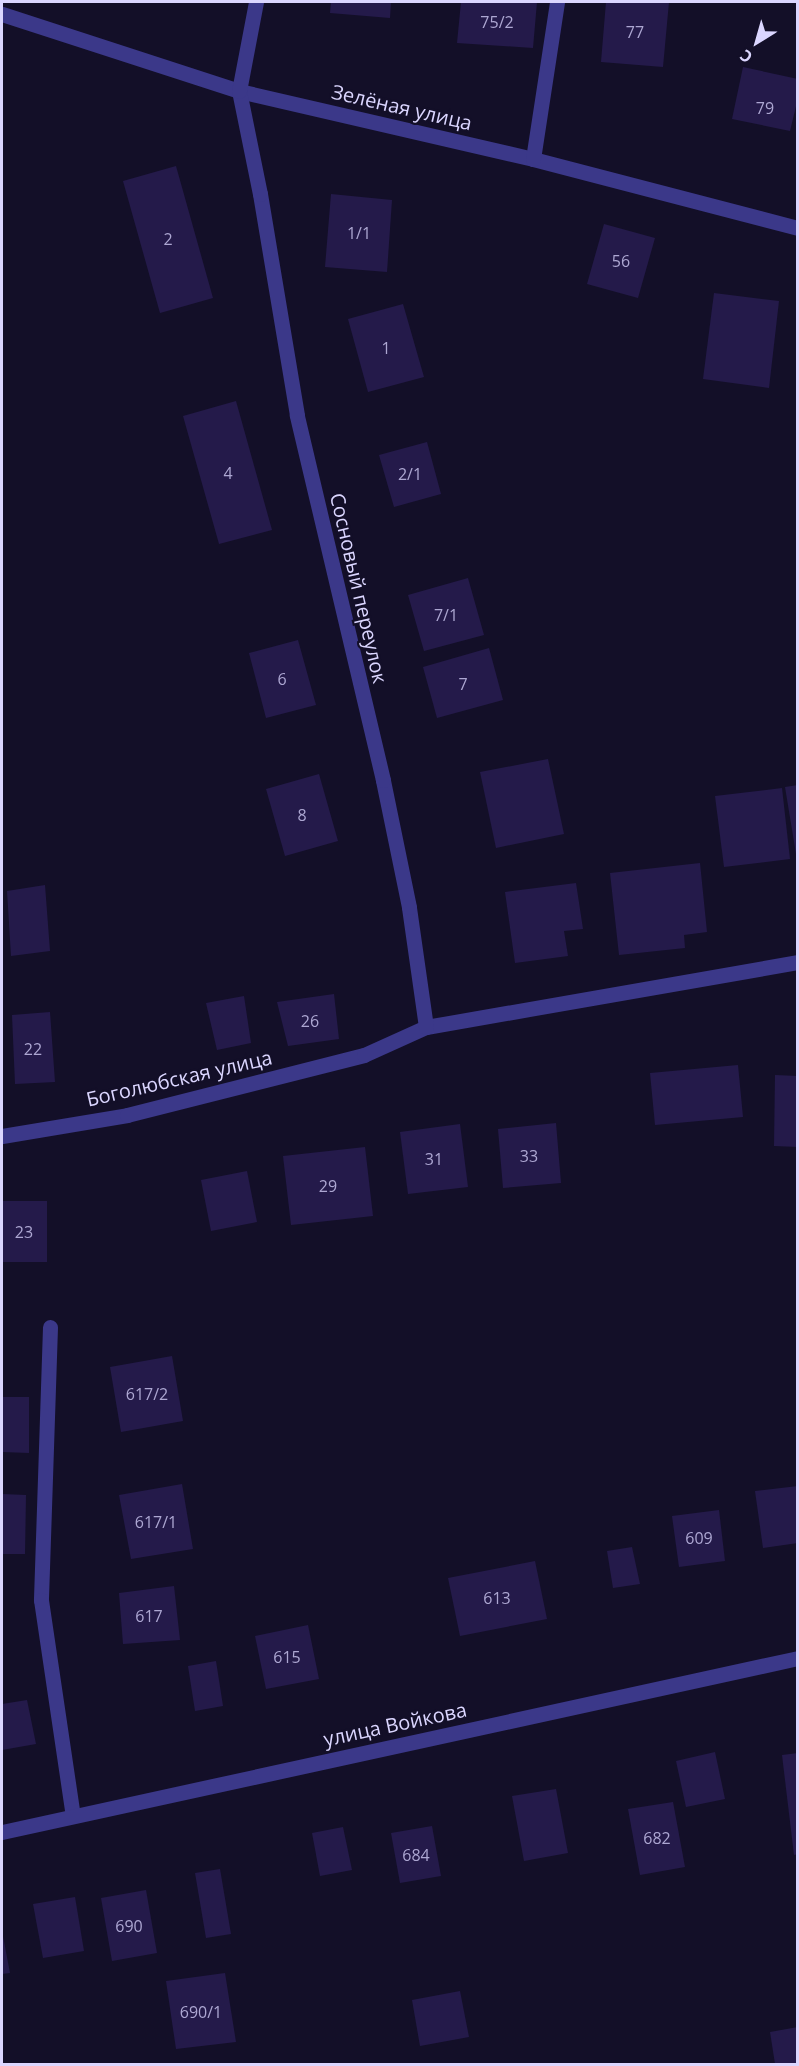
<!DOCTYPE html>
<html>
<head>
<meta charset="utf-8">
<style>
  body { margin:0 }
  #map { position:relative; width:799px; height:2066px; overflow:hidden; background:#130f28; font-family:"Open Sans",sans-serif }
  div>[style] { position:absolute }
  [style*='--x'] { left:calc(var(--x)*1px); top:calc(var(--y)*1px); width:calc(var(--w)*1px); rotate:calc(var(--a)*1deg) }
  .building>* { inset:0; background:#241a4a }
  .minor>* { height:15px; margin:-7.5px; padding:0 7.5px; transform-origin:7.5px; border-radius:7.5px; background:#3b3889 }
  span { translate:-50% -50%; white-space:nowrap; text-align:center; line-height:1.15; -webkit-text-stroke:4.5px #130f28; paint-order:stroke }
  .number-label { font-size:16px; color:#ada7d2 }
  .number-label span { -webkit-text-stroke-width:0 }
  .street-label { font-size:20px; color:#dbd6ff }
  .frame { position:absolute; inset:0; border:3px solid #dbd6ff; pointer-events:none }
  .north { position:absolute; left:727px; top:12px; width:60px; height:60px; -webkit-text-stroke:4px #130f28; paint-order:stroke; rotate:217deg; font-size:16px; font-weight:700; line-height:24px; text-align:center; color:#dbd6ff }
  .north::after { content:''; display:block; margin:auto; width:21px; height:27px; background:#dbd6ff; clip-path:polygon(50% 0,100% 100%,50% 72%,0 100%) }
</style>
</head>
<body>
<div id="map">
  <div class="building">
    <i style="clip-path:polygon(331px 2px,391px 2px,390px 18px,330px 13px)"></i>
    <i style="clip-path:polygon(461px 2px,537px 2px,533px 48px,457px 43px)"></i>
    <i style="clip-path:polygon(606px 2px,669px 2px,663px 67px,601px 62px)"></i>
    <i style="clip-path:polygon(743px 67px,798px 79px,798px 98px,790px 131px,732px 119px)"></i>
    <i style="clip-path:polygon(176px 166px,213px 298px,160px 313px,123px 181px)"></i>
    <i style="clip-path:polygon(331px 194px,392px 200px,387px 272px,325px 267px)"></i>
    <i style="clip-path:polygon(604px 224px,655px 238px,638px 298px,587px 284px)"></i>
    <i style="clip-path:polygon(714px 293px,779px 301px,769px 388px,703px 379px)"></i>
    <i style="clip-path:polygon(403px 304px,424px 377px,368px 392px,348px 319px)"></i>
    <i style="clip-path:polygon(236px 401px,272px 530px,219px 544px,183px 416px)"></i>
    <i style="clip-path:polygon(427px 442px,441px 494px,394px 507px,379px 455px)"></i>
    <i style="clip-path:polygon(468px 578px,484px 635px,424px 651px,408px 595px)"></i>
    <i style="clip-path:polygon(298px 640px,316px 705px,266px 718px,249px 653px)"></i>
    <i style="clip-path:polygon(489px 648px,503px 700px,437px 718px,423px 667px)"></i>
    <i style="clip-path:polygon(548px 759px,564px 834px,496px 848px,480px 772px)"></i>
    <i style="clip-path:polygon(319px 774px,338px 841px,285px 856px,266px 789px)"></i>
    <i style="clip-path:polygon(798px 785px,798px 854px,796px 854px,785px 787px)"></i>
    <i style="clip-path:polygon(782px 788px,790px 859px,724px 867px,715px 796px)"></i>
    <i style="clip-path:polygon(700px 863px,707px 932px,684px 935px,685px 948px,619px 955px,610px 873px)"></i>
    <i style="clip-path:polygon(576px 883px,583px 929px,564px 931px,568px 956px,515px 963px,505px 892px)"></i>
    <i style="clip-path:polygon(45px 885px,50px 951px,11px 956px,7px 891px)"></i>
    <i style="clip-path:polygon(334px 994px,339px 1039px,288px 1046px,277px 1002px)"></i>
    <i style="clip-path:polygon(244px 996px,251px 1043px,217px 1050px,206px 1003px)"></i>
    <i style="clip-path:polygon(50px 1012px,55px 1082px,15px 1084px,12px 1015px)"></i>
    <i style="clip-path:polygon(738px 1065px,743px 1117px,655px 1125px,650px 1073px)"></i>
    <i style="clip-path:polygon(775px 1075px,798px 1076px,798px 1147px,774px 1146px)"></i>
    <i style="clip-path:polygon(556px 1123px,561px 1183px,503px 1188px,498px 1129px)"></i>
    <i style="clip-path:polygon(460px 1124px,468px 1187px,408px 1194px,400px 1132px)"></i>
    <i style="clip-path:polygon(365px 1147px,373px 1216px,291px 1225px,283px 1156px)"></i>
    <i style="clip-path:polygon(247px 1171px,257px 1222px,211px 1231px,201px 1180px)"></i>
    <i style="clip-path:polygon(2px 1201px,47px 1201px,47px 1262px,2px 1262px)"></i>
    <i style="clip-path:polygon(172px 1356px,183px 1421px,121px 1432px,110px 1367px)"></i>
    <i style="clip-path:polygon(2px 1397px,29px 1397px,29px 1453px,2px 1452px)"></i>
    <i style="clip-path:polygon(182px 1484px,193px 1549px,131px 1559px,119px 1495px)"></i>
    <i style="clip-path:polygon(798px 1486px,798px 1543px,763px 1548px,755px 1491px)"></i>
    <i style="clip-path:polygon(2px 1494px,26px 1495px,25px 1554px,2px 1554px)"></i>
    <i style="clip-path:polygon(719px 1510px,725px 1561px,679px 1567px,672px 1516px)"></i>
    <i style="clip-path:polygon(632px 1547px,640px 1584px,613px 1588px,607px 1551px)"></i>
    <i style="clip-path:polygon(535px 1561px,547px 1619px,460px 1636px,448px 1578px)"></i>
    <i style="clip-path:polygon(174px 1586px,180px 1640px,123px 1644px,119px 1593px)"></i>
    <i style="clip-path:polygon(308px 1625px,319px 1679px,266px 1689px,255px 1636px)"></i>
    <i style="clip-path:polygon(216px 1661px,223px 1706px,195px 1711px,188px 1666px)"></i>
    <i style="clip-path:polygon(27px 1700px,36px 1744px,2px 1750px,2px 1704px)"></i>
    <i style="clip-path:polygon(715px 1752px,725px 1799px,686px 1807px,676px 1761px)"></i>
    <i style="clip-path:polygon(798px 1753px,798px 1854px,794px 1855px,782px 1755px)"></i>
    <i style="clip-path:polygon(556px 1789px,568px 1853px,524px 1861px,512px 1796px)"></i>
    <i style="clip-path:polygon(673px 1802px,685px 1867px,640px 1875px,628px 1809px)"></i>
    <i style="clip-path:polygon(432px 1826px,441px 1876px,400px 1883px,391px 1833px)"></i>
    <i style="clip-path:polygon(343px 1827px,352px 1870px,320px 1876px,312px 1833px)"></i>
    <i style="clip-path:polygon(220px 1869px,231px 1934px,206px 1938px,195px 1873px)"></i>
    <i style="clip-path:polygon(146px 1890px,157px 1953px,112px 1961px,101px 1898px)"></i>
    <i style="clip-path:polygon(75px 1897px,84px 1951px,43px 1958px,33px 1904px)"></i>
    <i style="clip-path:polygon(2px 1931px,10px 1973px,2px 1974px)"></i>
    <i style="clip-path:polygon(225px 1973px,236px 2042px,176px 2049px,166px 1981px)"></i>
    <i style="clip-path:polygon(460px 1991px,469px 2037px,420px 2046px,412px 2000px)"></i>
    <i style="clip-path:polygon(798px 2027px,798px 2064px,775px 2064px,770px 2032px)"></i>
  </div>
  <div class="minor">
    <i style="--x:2;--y:14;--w:249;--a:18"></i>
    <i style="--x:239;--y:91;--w:302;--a:13"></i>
    <i style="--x:533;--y:159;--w:274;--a:14.6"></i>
    <i style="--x:533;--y:159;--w:159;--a:-81.3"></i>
    <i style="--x:426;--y:1027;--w:378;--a:-9.9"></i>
    <i style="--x:2;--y:1136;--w:127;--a:-9.5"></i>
    <i style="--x:127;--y:1115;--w:244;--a:-14.2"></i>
    <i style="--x:364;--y:1055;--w:68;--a:-24.3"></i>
    <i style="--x:426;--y:1027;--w:121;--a:-98.1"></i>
    <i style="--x:409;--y:907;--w:130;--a:-101.6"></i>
    <i style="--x:383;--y:780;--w:375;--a:-103.3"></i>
    <i style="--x:297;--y:415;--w:224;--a:-99.5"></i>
    <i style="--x:260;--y:194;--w:105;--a:-101.5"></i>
    <i style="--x:239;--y:91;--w:91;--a:-79.2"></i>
    <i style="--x:50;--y:1327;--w:273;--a:91.9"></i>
    <i style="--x:41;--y:1600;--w:218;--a:81.6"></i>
    <i style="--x:2;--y:1832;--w:815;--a:-12.33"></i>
  </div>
  <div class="number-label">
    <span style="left:497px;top:22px">75/2</span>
    <span style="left:635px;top:32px">77</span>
    <span style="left:765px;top:108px">79</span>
    <span style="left:359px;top:233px">1/1</span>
    <span style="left:168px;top:239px">2</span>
    <span style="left:621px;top:261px">56</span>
    <span style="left:386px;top:348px">1</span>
    <span style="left:228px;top:473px">4</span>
    <span style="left:410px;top:474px">2/1</span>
    <span style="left:446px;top:615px">7/1</span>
    <span style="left:282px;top:679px">6</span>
    <span style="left:463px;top:684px">7</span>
    <span style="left:302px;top:815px">8</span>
    <span style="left:310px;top:1021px">26</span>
    <span style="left:33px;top:1049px">22</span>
    <span style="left:529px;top:1156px">33</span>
    <span style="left:434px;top:1159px">31</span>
    <span style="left:328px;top:1186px">29</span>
    <span style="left:24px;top:1232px">23</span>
    <span style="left:147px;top:1394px">617/2</span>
    <span style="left:156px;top:1522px">617/1</span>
    <span style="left:699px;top:1538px">609</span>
    <span style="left:497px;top:1598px">613</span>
    <span style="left:149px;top:1616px">617</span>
    <span style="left:287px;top:1657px">615</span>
    <span style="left:657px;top:1838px">682</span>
    <span style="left:416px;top:1855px">684</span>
    <span style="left:129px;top:1926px">690</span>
    <span style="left:201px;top:2012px">690/1</span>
  </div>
  <div class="street-label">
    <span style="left:402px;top:107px;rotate:13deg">Зелёная улица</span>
    <span style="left:359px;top:588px;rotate:77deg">Сосновый переулок</span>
    <span style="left:179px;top:1078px;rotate:-13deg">Боголюбская улица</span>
    <span style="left:395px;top:1724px;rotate:-12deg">улица Войкова</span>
  </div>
  <div class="frame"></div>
  <div class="north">С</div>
</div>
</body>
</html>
